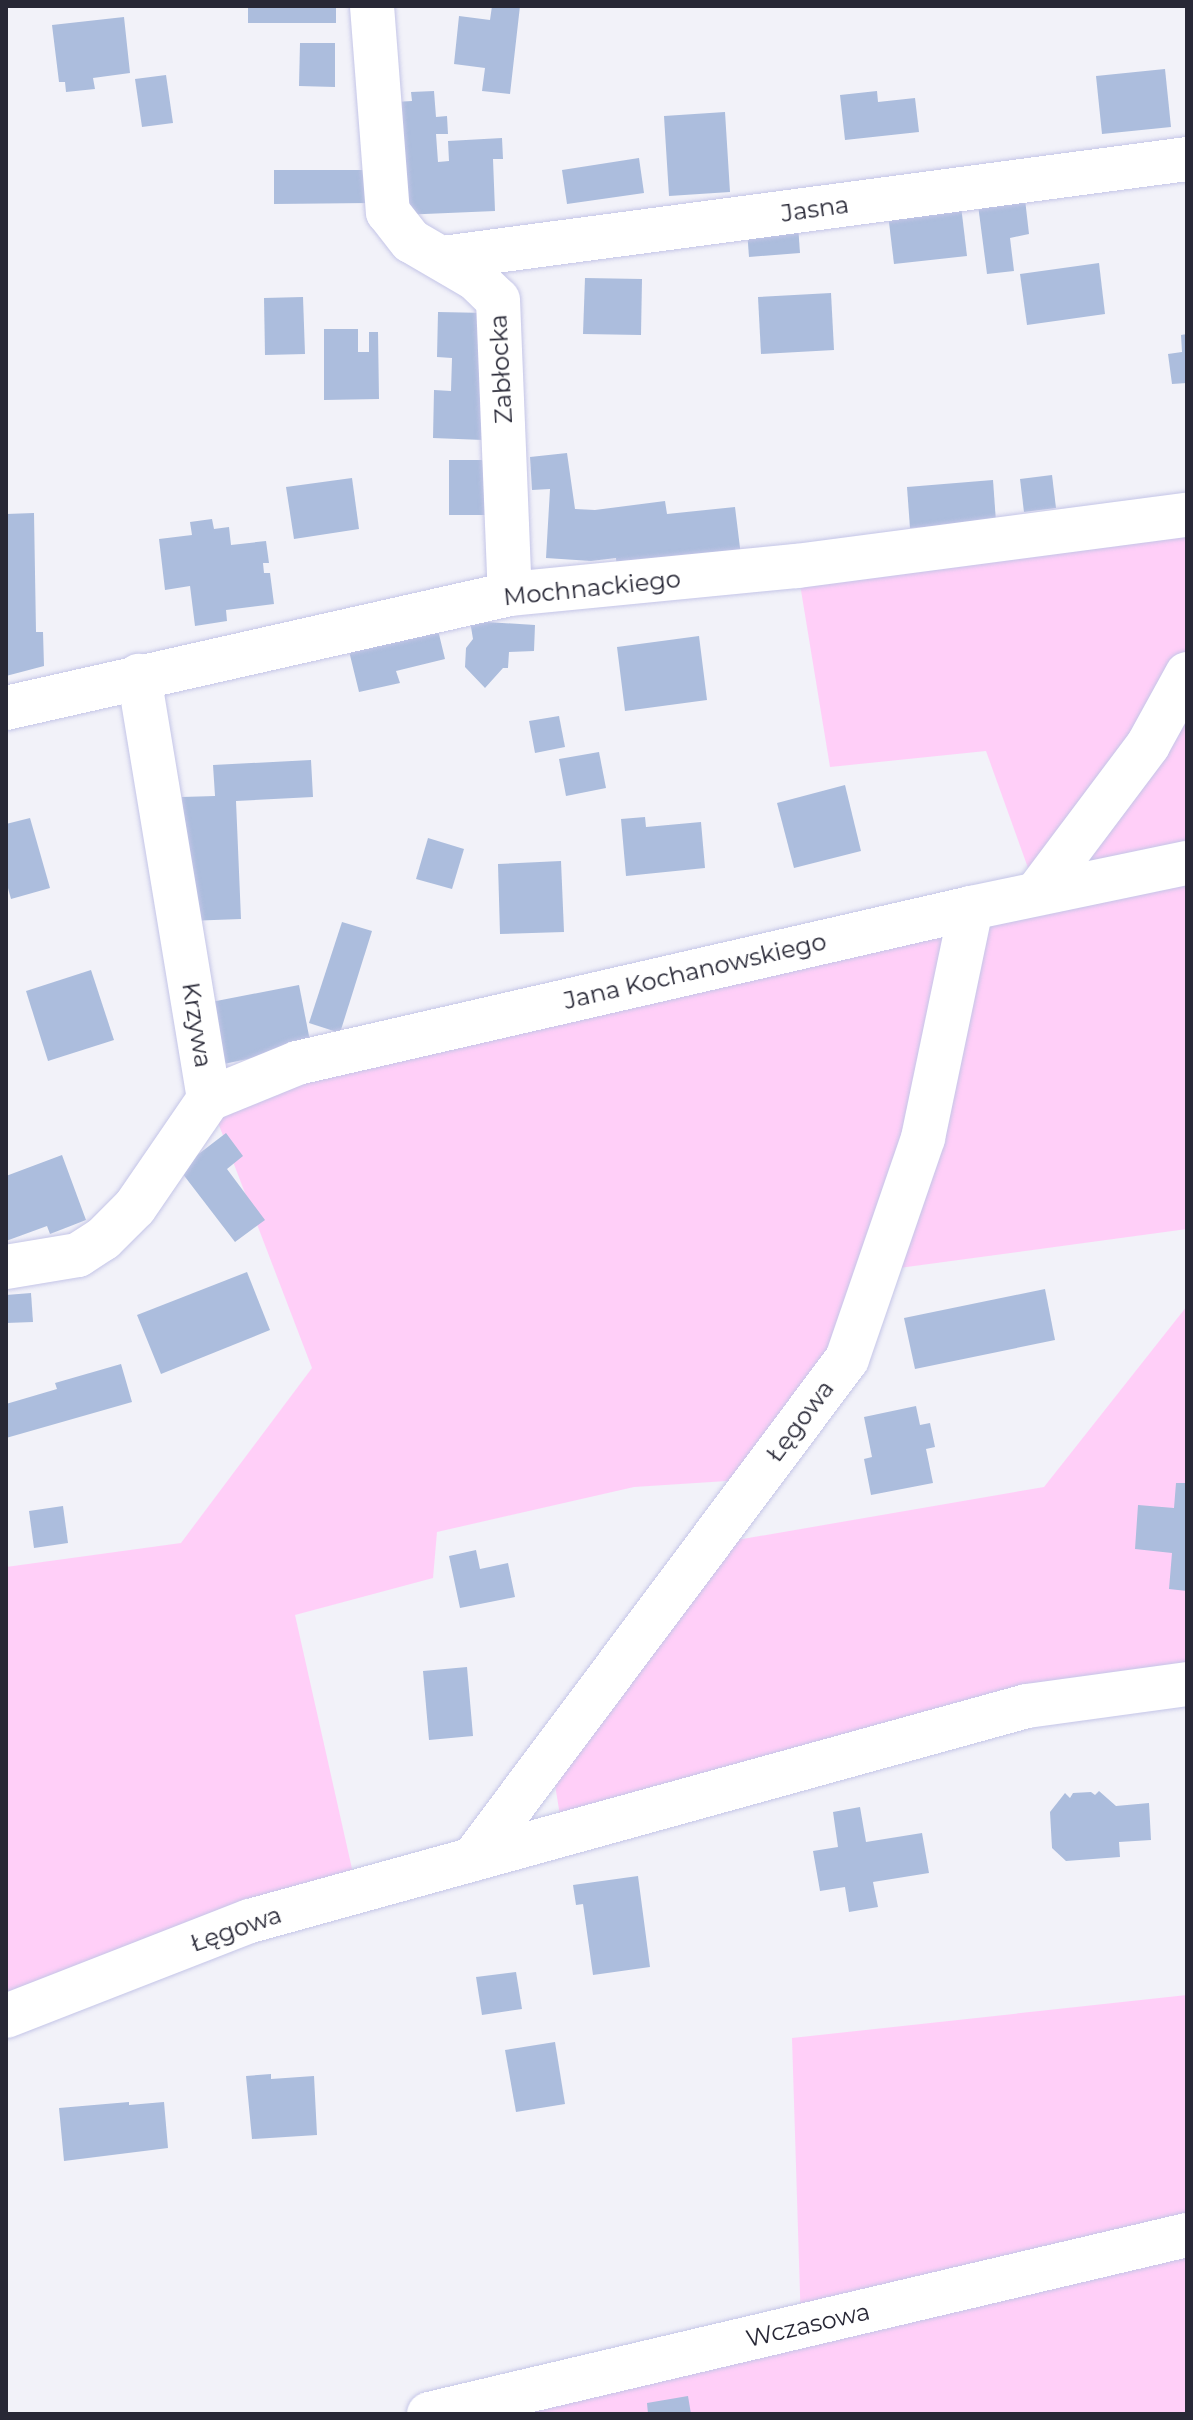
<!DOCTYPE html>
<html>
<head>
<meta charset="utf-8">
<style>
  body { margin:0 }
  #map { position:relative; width:1193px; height:2420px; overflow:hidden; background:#f2f2f9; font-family:Montserrat,sans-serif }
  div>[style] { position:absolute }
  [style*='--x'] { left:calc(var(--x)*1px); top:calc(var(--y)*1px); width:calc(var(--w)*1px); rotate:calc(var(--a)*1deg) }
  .green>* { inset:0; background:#ffcff8 }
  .building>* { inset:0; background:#acbddd }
  .roads { filter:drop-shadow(0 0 2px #c4c5e7) drop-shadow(0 0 2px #c4c5e7) }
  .minor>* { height:44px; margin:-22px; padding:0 22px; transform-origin:22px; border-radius:22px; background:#fff }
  span { translate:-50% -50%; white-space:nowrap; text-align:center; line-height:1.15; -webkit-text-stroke:8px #fff; paint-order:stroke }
  .street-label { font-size:24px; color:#282836 }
  .frame { position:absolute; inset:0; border:8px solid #282836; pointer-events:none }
</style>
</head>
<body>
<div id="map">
  <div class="green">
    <i style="clip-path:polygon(1187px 504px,1187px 1229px,877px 1271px,758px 1479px,634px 1487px,437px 1532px,433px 1578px,295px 1615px,357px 1891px,6px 2016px,6px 1567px,181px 1543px,312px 1368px,209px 1099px,1037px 893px,986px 751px,830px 767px,797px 566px)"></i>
    <i style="clip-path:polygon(1187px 1306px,1187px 1677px,563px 1834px,550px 1754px,708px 1545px,1044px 1487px)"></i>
    <i style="clip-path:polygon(1187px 1995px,1187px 2414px,429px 2414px,801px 2326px,792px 2038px)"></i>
  </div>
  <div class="building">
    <i style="clip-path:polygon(248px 6px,336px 6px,336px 23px,248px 23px)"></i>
    <i style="clip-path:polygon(492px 6px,520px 6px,510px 94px,482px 91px,485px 68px,454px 64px,459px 16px,490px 20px)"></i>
    <i style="clip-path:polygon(124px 17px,130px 73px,93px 78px,95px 89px,66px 92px,65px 82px,59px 82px,52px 25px)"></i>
    <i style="clip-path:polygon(300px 43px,335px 43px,335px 87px,299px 86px)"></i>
    <i style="clip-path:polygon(1165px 69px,1171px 127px,1102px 134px,1096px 76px)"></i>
    <i style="clip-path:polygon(166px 75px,173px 123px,142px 127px,135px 79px)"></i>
    <i style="clip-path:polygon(434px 91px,436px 117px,447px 116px,448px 134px,436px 134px,438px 162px,449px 161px,448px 141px,502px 138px,503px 159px,493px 159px,495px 211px,401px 215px,395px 102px,412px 101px,411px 92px)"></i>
    <i style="clip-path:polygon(877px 91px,878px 102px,915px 98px,919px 132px,845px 140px,840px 95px)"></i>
    <i style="clip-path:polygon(725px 112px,730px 192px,669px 196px,664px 116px)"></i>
    <i style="clip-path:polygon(639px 158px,644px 193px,567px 204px,562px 170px)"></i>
    <i style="clip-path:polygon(274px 170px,368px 170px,369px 203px,274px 204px)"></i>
    <i style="clip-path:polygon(1025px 199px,1029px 234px,1010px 238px,1014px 271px,987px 274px,978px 205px)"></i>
    <i style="clip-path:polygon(961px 206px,967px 256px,894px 264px,888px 214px)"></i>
    <i style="clip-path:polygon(798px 225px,800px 253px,749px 257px,747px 230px)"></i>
    <i style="clip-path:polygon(1099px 263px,1105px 314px,1027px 325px,1020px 274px)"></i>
    <i style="clip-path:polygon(585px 278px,642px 279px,641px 335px,583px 334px)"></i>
    <i style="clip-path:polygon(831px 293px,834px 350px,761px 354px,758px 297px)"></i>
    <i style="clip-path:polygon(303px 297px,305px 354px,265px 355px,264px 298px)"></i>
    <i style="clip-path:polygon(438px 312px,487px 313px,483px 440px,433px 438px,434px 390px,451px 391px,452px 358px,437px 357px)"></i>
    <i style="clip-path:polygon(324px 329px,358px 329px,358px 352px,369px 352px,369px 332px,378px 332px,379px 399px,324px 400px)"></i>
    <i style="clip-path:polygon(1187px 334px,1187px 383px,1172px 384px,1168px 354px,1182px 352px,1181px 335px)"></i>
    <i style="clip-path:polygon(567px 453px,575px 509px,595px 510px,665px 501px,667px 514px,735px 507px,741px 556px,617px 570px,616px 558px,591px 561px,546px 558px,550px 489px,532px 490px,530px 457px)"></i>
    <i style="clip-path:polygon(449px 460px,487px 460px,490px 515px,449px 515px)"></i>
    <i style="clip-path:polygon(1052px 475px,1056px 508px,1024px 512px,1020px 479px)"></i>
    <i style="clip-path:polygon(352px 478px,359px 529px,294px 539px,286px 487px)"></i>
    <i style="clip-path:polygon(993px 480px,996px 522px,910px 528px,907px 487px)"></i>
    <i style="clip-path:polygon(34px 513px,36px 632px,43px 632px,44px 666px,6px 676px,6px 514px)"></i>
    <i style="clip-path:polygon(212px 519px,214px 529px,229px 527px,231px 545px,266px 541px,269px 563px,263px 563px,264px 573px,270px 573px,274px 604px,226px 610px,227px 621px,195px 626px,190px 586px,165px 590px,159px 539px,192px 535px,190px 522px)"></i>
    <i style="clip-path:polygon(470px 621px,535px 625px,534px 651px,509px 652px,508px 668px,503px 668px,485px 688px,465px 667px,466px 648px,473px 639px)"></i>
    <i style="clip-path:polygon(437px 626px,445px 659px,396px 671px,400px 683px,359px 692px,348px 647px)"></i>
    <i style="clip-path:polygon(699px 636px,707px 700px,625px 711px,617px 647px)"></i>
    <i style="clip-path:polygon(559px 716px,565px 747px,535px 753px,529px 721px)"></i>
    <i style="clip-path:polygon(599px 752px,606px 788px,566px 796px,559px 759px)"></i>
    <i style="clip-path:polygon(311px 760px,313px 797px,236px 801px,241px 919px,187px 921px,182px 797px,215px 796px,213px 765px)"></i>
    <i style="clip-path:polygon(845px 785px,861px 851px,794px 868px,777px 803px)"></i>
    <i style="clip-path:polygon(645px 817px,646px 827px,701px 822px,705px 868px,626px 876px,621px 819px)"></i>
    <i style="clip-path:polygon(30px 818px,50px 888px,11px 899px,6px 881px,6px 824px)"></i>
    <i style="clip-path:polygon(428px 838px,464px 849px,452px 889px,416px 879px)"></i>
    <i style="clip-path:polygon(561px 861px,564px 932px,500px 934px,498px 864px)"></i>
    <i style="clip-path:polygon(342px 922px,372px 931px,340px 1033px,309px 1023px)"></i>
    <i style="clip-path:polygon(91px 970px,114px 1040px,48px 1061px,26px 991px)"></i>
    <i style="clip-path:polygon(299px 985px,311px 1046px,219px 1065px,206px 1003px)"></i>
    <i style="clip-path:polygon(226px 1133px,243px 1156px,227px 1169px,265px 1220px,235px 1242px,179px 1169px)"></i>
    <i style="clip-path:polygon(62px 1155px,86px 1220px,50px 1234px,47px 1226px,6px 1241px,6px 1176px)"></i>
    <i style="clip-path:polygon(247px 1272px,270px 1330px,161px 1374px,137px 1315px)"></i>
    <i style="clip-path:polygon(1045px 1289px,1055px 1340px,915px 1369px,904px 1318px)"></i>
    <i style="clip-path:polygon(31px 1293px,33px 1322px,6px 1323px,6px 1295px)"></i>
    <i style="clip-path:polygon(121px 1364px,132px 1402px,6px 1438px,6px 1404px,57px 1389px,55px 1383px)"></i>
    <i style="clip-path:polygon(916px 1406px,920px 1425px,930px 1423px,935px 1447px,926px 1449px,933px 1483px,871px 1495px,864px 1459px,872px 1457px,864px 1417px)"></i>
    <i style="clip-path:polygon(1176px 1483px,1187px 1483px,1187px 1591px,1169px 1589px,1172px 1553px,1135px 1549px,1138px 1505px,1174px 1508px)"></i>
    <i style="clip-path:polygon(63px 1506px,68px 1543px,34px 1548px,29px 1511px)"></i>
    <i style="clip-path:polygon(476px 1550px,480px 1569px,508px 1563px,515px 1597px,460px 1608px,449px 1556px)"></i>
    <i style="clip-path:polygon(467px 1667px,473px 1736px,429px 1740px,423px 1671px)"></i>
    <i style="clip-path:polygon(1099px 1791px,1116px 1806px,1149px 1803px,1151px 1840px,1119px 1842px,1120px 1857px,1066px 1861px,1052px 1848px,1050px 1812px,1065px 1793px,1070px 1798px,1073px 1793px,1091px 1792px,1095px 1795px)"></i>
    <i style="clip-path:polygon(860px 1807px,866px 1842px,922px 1833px,929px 1873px,873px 1882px,878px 1907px,849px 1912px,845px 1887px,820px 1891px,813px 1851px,838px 1847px,833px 1812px)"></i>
    <i style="clip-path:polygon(638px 1876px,650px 1967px,593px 1975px,583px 1904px,576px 1905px,573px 1885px)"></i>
    <i style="clip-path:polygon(516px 1972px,522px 2009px,482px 2015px,476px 1977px)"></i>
    <i style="clip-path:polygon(555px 2042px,565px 2104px,516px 2112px,505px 2050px)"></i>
    <i style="clip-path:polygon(271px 2074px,271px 2079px,314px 2076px,317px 2135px,252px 2139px,246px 2076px)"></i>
    <i style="clip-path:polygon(129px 2102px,129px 2105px,164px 2102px,168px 2148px,64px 2161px,59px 2108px)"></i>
    <i style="clip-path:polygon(688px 2396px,691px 2414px,648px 2414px,647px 2403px)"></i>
  </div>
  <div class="roads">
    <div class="minor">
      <i style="--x:372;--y:6;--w:207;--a:85.6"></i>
      <i style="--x:388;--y:212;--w:37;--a:52"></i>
      <i style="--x:411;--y:241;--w:75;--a:30.3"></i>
      <i style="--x:476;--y:279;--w:30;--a:44"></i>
      <i style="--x:498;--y:300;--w:294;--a:87.7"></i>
      <i style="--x:443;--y:258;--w:751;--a:-7.58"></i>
      <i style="--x:6;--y:708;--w:517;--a:-12.75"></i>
      <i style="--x:510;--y:594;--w:288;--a:-5.6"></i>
      <i style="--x:797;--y:566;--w:393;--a:-7.5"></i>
      <i style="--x:1037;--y:893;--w:185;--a:-53.1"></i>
      <i style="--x:1148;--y:745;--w:81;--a:-61.2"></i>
      <i style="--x:209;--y:1099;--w:95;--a:-22.2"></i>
      <i style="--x:297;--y:1063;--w:692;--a:-12.95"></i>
      <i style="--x:971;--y:908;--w:221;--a:-11.8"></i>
      <i style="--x:6;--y:1267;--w:73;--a:-9.5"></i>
      <i style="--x:78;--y:1255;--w:30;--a:-33"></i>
      <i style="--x:103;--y:1239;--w:45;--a:-45"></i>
      <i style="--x:135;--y:1207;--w:131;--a:-55.6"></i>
      <i style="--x:209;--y:1099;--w:429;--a:-99.4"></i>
      <i style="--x:473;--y:1859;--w:624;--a:-53.2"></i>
      <i style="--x:847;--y:1359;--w:234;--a:-71"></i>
      <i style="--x:923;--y:1138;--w:235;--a:-78.2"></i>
      <i style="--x:6;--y:2016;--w:262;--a:-21.3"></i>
      <i style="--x:250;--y:1921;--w:806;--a:-15.47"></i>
      <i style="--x:1027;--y:1706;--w:162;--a:-7.8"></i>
      <i style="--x:429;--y:2414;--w:779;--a:-13.29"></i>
    </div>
  </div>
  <div class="street-label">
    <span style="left:815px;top:209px;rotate:-8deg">Jasna</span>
    <span style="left:501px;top:369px;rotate:-93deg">Zabłocka</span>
    <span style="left:592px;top:588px;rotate:-6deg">Mochnackiego</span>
    <span style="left:695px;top:971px;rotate:-13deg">Jana Kochanowskiego</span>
    <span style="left:197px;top:1025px;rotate:81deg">Krzywa</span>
    <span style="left:800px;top:1421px;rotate:-53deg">Łęgowa</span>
    <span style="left:236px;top:1929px;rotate:-19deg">Łęgowa</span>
    <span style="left:808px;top:2325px;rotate:-13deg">Wczasowa</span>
  </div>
  <div class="frame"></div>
</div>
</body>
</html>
